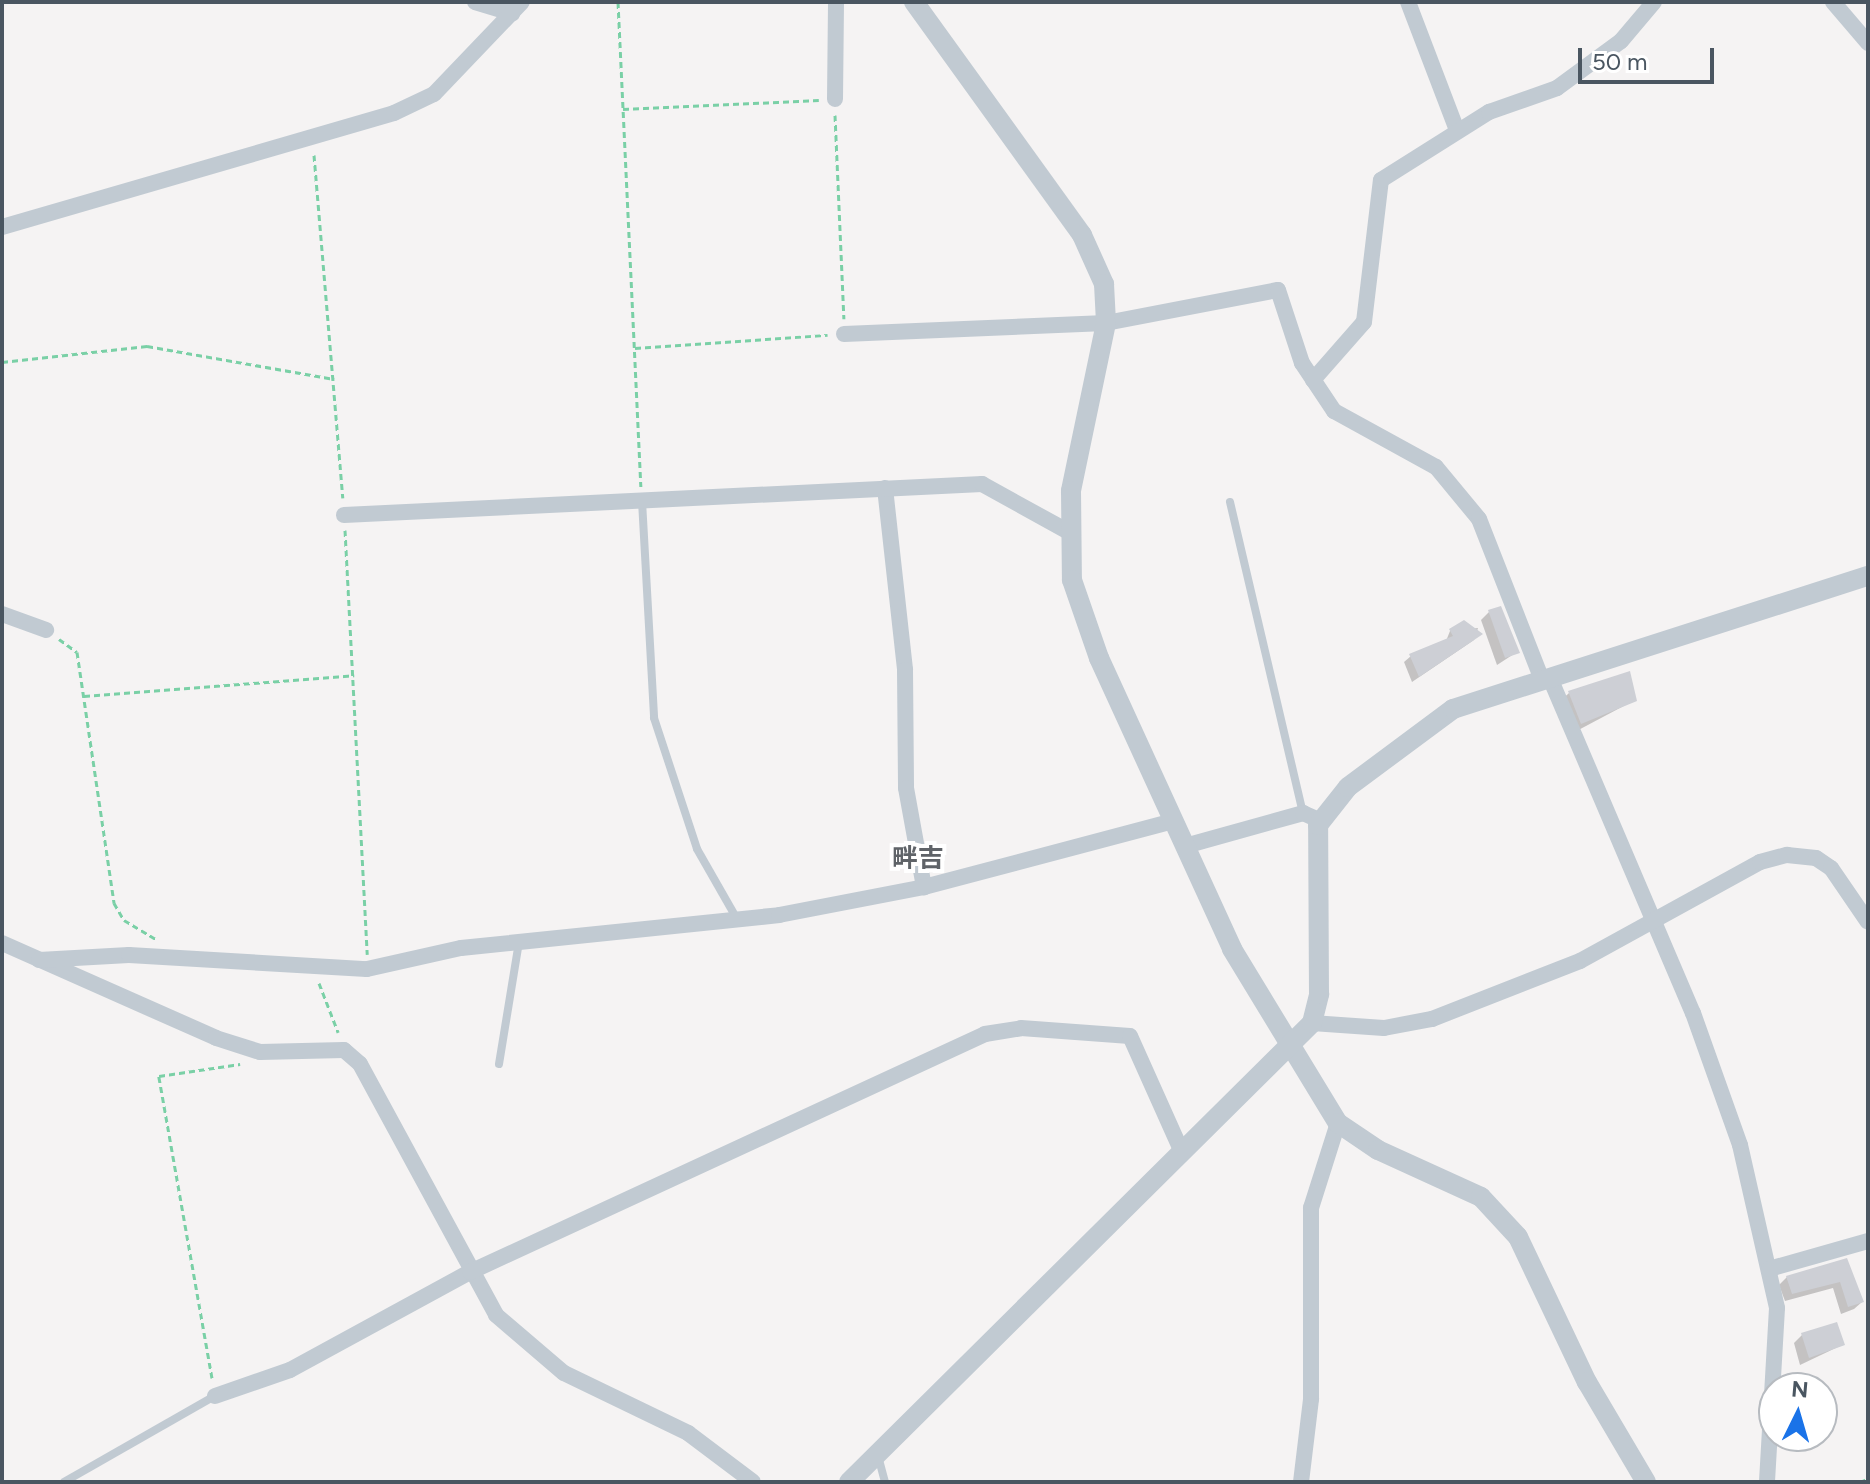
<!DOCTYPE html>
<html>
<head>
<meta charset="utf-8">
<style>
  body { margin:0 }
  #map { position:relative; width:1870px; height:1484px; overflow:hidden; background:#f5f3f3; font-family:Figtree,"Noto Sans JP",sans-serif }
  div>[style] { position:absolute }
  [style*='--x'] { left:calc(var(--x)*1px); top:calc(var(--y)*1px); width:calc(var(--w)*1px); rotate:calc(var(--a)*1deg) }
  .shadow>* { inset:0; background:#0003 }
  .building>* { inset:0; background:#cdcfd5 }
  .path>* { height:3px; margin-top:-1.5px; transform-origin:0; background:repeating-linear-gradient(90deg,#7ad0a6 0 6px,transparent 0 10px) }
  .service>* { height:8px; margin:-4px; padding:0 4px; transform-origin:4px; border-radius:4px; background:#c1cad2 }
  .minor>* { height:16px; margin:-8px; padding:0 8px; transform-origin:8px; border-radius:8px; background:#c1cad2 }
  .tertiary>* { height:20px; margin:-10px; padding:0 10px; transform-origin:10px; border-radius:10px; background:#c1cad2 }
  span { translate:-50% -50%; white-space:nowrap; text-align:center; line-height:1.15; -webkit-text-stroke:8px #fff; paint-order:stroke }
  .quarter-label { font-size:26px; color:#5f6368; font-weight:700 }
  .frame { position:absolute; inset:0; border:4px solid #4a5661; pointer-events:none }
  .north { position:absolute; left:1758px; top:1372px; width:80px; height:80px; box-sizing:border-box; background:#fff; border:2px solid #b7bbc0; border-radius:50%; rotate:5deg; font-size:22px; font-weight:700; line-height:32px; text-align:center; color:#4a5661 }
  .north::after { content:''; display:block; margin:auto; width:28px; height:36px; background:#1a73e8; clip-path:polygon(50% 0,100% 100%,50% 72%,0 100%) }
  .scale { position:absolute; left:1578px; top:48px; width:136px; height:36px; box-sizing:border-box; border:4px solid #4a5661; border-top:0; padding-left:10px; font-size:24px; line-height:28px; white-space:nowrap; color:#4a5661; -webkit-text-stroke:6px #fff; paint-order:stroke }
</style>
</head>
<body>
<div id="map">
  <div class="shadow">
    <i style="clip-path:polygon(1489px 612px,1517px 652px,1497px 665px,1481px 620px)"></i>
    <i style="clip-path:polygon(1478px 628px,1474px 640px,1412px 682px,1404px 662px,1411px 656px,1446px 641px,1450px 631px)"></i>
    <i style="clip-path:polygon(1628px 674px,1635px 700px,1569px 735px,1556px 705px,1569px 693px)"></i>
    <i style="clip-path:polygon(1846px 1261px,1862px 1302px,1854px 1309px,1841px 1314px,1833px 1288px,1785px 1301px,1779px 1285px,1787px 1277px)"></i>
    <i style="clip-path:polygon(1802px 1335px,1842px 1345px,1800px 1365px,1794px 1343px)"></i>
  </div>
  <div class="building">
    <i style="clip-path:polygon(1501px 606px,1520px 653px,1505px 658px,1488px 610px)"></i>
    <i style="clip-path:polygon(1464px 620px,1483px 634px,1419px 677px,1409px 654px,1453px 636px,1449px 629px)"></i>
    <i style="clip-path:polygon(1630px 671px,1637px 701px,1581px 724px,1568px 691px)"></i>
    <i style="clip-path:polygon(1847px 1258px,1864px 1302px,1848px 1307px,1840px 1282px,1792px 1294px,1786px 1276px)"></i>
    <i style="clip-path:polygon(1837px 1322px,1845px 1345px,1809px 1358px,1801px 1333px)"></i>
  </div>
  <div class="path">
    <i style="--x:618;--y:2;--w:485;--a:87.3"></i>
    <i style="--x:623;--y:109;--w:196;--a:-2.6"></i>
    <i style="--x:835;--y:115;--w:204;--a:87.5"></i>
    <i style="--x:314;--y:155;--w:344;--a:85.2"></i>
    <i style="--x:635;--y:348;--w:193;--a:-3.9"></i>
    <i style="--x:2;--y:362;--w:146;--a:-6.3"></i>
    <i style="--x:147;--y:346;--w:190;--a:10"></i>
    <i style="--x:345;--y:530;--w:425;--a:87"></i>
    <i style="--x:59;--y:639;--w:22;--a:36"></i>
    <i style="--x:77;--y:652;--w:254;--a:81.6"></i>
    <i style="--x:114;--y:903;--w:20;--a:60"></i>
    <i style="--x:124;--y:920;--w:37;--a:31"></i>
    <i style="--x:84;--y:696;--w:271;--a:-4.4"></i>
    <i style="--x:319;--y:983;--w:53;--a:68.8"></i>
    <i style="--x:212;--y:1378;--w:307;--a:-100"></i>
    <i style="--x:159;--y:1076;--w:82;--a:-8.4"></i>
    <i style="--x:1860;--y:1482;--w:9;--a:-21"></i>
  </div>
  <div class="service">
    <i style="--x:642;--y:501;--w:217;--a:86.8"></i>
    <i style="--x:654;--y:718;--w:138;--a:71.8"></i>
    <i style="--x:697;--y:849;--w:83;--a:60.3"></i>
    <i style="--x:1230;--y:502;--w:319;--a:76.8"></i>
    <i style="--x:499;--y:1064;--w:124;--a:-80.7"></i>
    <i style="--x:878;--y:1456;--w:27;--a:75"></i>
    <i style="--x:64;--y:1482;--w:174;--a:-29.7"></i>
  </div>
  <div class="minor">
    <i style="--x:475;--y:2;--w:39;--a:17"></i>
    <i style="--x:1408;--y:2;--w:137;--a:69.1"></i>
    <i style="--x:1833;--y:2;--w:54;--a:49.5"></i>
    <i style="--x:835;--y:99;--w:97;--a:-89.4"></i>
    <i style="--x:2;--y:227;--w:408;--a:-16.2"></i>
    <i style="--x:394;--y:113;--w:44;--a:-25.4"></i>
    <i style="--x:434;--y:94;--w:127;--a:-46.3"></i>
    <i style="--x:844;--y:334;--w:262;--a:-2.4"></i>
    <i style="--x:1106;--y:323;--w:175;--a:-10.9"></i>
    <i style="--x:1278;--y:290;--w:77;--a:71.8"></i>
    <i style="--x:1302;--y:363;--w:58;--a:56.3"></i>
    <i style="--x:1334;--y:411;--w:116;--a:28.8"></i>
    <i style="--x:1436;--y:467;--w:67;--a:50.4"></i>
    <i style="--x:1479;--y:519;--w:173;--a:68.6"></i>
    <i style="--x:1313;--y:380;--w:77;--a:-48.7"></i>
    <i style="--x:1364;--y:322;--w:143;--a:-83.2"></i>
    <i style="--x:1381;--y:180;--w:128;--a:-32.2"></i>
    <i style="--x:1489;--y:112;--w:72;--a:-19.4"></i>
    <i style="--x:1557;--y:88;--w:79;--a:-36.3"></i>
    <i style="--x:1621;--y:41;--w:51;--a:-49.8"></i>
    <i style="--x:885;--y:488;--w:183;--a:83.7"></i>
    <i style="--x:905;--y:670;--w:118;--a:89.5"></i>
    <i style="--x:906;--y:788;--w:101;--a:79.7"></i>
    <i style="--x:344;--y:515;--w:639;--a:-2.78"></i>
    <i style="--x:982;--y:484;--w:97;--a:28.9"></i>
    <i style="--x:2;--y:614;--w:47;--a:20"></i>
    <i style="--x:1550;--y:678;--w:364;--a:66.9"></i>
    <i style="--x:1693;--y:1013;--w:140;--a:70.4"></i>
    <i style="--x:1740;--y:1145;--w:167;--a:77.2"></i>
    <i style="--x:1777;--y:1308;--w:174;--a:93.3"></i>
    <i style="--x:1185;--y:846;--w:123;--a:-15.6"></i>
    <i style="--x:1303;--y:813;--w:20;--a:24"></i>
    <i style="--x:2;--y:943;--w:234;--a:23.9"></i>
    <i style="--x:216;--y:1038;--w:46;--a:17.7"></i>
    <i style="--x:260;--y:1052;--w:84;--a:-1.4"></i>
    <i style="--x:344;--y:1050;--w:21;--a:41"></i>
    <i style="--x:360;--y:1064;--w:285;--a:61.5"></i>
    <i style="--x:496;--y:1315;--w:89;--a:40.5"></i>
    <i style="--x:564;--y:1373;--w:138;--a:25.8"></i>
    <i style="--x:688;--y:1433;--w:81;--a:37"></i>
    <i style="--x:39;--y:960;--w:90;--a:-3.2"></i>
    <i style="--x:129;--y:955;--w:238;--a:3.4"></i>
    <i style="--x:367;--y:969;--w:96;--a:-12.6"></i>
    <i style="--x:461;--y:948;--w:320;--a:-5.9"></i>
    <i style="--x:779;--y:915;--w:148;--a:-10.9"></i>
    <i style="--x:924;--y:887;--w:258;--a:-14.8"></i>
    <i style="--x:1312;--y:1023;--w:72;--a:4"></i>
    <i style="--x:1384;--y:1028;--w:49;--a:-10.6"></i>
    <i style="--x:1432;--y:1019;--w:159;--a:-21.4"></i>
    <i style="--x:1580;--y:961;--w:205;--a:-28.8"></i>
    <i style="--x:1760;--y:862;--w:28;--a:-15"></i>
    <i style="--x:1787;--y:855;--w:29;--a:6"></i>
    <i style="--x:1816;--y:858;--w:18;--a:34"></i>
    <i style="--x:1831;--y:868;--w:65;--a:55.6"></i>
    <i style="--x:1769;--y:1269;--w:103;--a:-15.8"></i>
    <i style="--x:215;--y:1396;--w:79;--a:-19.1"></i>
    <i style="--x:290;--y:1370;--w:205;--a:-28.6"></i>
    <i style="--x:470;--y:1272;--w:567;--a:-24.8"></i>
    <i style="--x:985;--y:1034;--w:36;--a:-9"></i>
    <i style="--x:1021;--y:1028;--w:109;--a:4.2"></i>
    <i style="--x:1130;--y:1036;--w:123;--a:65.9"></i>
    <i style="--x:1301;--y:1482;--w:84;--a:-83.1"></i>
    <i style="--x:1311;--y:1399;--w:191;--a:-90"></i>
    <i style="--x:1311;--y:1208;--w:89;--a:-72.4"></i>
  </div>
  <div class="tertiary">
    <i style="--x:914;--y:2;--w:287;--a:54.2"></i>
    <i style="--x:1082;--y:235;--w:54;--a:65.8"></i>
    <i style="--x:1104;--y:284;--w:39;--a:87"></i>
    <i style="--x:1106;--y:323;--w:172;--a:101.8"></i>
    <i style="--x:1071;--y:491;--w:89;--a:89.4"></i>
    <i style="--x:1072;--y:580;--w:83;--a:70.9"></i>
    <i style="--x:1099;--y:658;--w:320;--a:65.4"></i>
    <i style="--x:1232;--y:949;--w:204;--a:58.7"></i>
    <i style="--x:1338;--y:1123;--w:48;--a:34"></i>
    <i style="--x:1378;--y:1150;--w:113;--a:24.5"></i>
    <i style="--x:1481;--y:1197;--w:54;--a:47.2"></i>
    <i style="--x:1518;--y:1237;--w:161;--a:64.6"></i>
    <i style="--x:1587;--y:1382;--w:116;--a:59.5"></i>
    <i style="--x:849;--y:1482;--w:652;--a:-44.75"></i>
    <i style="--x:1312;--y:1023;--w:30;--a:-76"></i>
    <i style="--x:1319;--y:994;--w:169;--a:-90.3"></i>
    <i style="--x:1318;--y:825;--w:48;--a:-51.7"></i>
    <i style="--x:1348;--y:787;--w:131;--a:-36.6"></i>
    <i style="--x:1453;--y:709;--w:436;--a:-17.8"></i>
  </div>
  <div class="quarter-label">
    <span style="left:918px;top:859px">畔吉</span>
  </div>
  <div class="frame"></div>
  <div class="north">N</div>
  <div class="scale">50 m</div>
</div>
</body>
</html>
